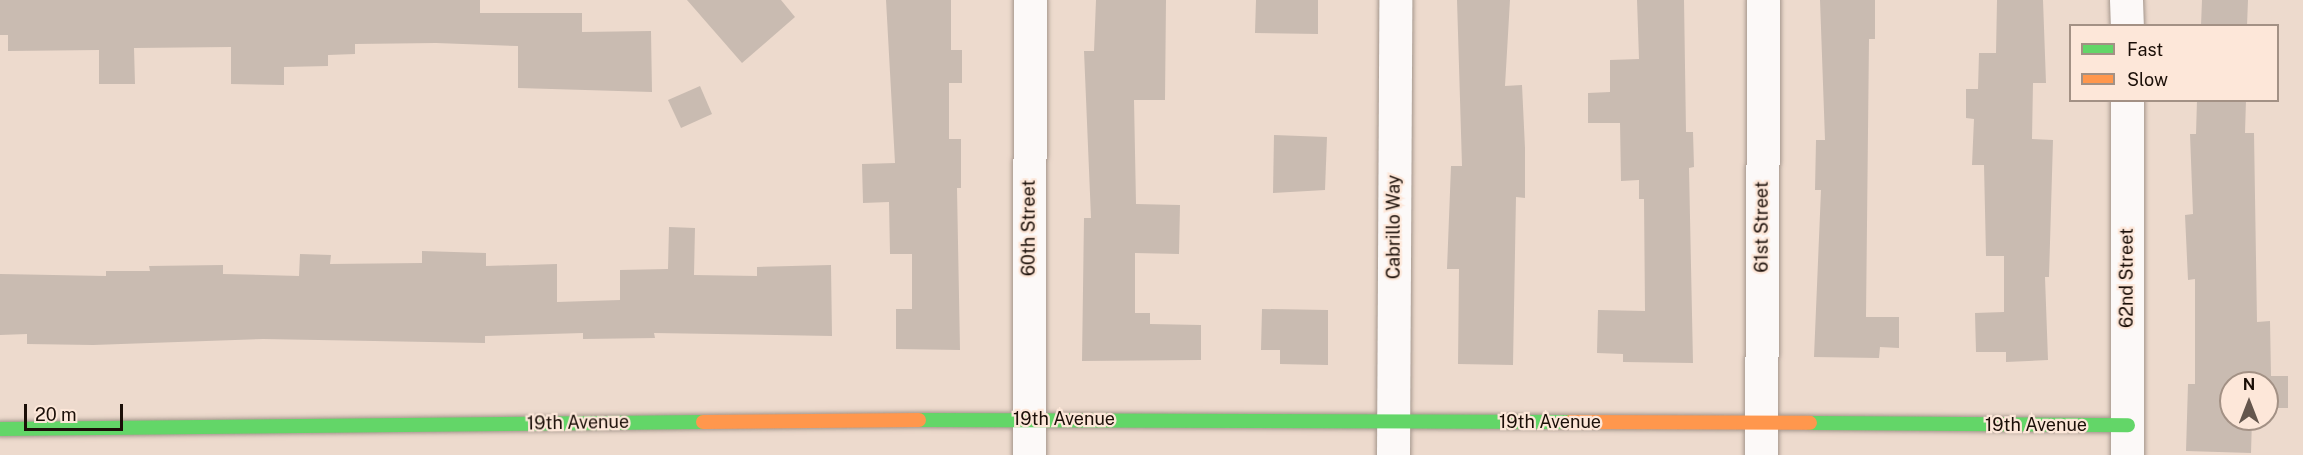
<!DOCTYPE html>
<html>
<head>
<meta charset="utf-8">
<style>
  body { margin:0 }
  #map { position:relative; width:2303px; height:455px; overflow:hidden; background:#eddacd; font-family:"Public Sans",sans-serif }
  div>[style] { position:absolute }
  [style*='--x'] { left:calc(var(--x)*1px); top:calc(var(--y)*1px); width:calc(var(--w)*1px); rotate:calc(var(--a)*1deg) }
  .building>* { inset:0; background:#c9bbb1 }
  .roads { filter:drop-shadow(0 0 2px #a4968c) drop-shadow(0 0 2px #a4968c) }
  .street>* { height:33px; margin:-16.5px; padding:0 16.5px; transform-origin:16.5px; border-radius:16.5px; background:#fcf9f8 }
  .fast>* { height:14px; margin:-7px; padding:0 7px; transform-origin:7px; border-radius:7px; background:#63d668 }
  .slow>* { height:14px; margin:-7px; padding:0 7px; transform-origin:7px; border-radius:7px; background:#ff974d }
  span { translate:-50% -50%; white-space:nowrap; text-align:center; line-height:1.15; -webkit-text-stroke:4.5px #fde7d9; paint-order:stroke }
  .street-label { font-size:18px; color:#1b0f08 }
  .legend { position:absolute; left:2069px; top:24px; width:210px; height:78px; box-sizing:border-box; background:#fde7d9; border:2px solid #a39185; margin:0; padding:8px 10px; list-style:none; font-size:18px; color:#1b0f08 }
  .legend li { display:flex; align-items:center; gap:12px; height:30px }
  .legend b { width:30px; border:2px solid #a39185 }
  .north { position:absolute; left:2219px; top:371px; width:60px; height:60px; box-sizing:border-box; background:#fde7d9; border:2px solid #a39185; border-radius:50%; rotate:0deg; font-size:16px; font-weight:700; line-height:24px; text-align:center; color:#1b0f08 }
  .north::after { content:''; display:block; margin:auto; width:21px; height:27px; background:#64564d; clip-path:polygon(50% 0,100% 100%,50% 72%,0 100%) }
  .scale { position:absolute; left:24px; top:404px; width:99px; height:27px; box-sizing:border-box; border:3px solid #1b0f08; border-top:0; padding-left:8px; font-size:18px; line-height:21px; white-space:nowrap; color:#1b0f08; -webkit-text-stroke:4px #fde7d9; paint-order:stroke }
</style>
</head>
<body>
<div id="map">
  <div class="building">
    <i style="clip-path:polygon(0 0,480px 0,480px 13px,582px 13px,582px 32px,651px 31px,652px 92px,518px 88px,518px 46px,436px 43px,355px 44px,355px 54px,328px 55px,328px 66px,284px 67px,284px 85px,231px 84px,231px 47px,134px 48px,135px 84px,99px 84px,99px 50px,8px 51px,8px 35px,0 35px)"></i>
    <i style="clip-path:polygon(687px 0,781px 0,795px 17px,742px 63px)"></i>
    <i style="clip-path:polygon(886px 0,951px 0,951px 50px,962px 50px,962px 83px,949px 83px,949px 139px,961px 139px,961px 188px,957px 188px,960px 350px,896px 349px,896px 309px,912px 309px,912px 254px,890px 254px,889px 202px,863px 203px,862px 164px,895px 163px)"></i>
    <i style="clip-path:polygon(1096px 0,1166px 0,1165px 100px,1134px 100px,1136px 204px,1180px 205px,1179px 254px,1135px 253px,1135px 313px,1150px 313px,1150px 324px,1201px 325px,1201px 360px,1082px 361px,1084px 218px,1091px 218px,1084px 51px,1094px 51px)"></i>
    <i style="clip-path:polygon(1256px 0,1318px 0,1318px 34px,1255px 33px)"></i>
    <i style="clip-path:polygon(1457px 0,1510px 0,1505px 86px,1522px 85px,1525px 148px,1525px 198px,1516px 197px,1513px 365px,1458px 364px,1459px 269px,1447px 269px,1451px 166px,1462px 166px)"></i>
    <i style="clip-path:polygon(1637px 0,1684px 0,1686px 132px,1693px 132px,1694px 167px,1689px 168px,1693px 363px,1623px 362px,1623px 354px,1597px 353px,1598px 310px,1645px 311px,1644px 199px,1639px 199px,1639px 180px,1621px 181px,1620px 123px,1588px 123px,1588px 93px,1610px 92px,1610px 60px,1639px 59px)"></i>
    <i style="clip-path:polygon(1820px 0,1875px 0,1875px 39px,1869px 39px,1866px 317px,1899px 317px,1899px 348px,1880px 347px,1879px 358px,1814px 357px,1821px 190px,1815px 190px,1816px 140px,1825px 140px)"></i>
    <i style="clip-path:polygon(1997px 0,2043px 0,2046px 83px,2033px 83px,2032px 139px,2053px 140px,2049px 277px,2045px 277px,2048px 360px,2006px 362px,2006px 352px,1976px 352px,1975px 313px,2004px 312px,2004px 256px,1986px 256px,1984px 165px,1972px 165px,1974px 119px,1966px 118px,1966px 89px,1978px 89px,1979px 53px,1996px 53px)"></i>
    <i style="clip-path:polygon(2202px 0,2248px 0,2247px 26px,2201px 26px)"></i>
    <i style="clip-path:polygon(700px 86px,712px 114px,681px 128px,668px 100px)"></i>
    <i style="clip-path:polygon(2197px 100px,2246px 100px,2245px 133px,2254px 133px,2257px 322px,2270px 321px,2271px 376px,2288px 376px,2288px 408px,2267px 408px,2267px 383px,2231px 383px,2231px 419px,2252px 419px,2251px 453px,2186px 451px,2188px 384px,2195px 384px,2195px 279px,2188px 280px,2185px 215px,2193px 214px,2190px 134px,2196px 134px)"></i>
    <i style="clip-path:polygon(1274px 135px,1327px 137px,1325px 190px,1273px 193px)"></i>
    <i style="clip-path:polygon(669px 227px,695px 228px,694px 275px,757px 276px,757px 267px,831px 265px,832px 336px,654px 333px,655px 338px,583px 339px,583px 333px,485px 336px,485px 343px,263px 339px,93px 345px,27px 344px,27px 334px,0 335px,0 274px,106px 276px,106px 271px,150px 271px,149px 266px,223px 265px,223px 274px,299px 276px,300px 254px,331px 255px,330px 264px,422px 263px,422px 251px,486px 253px,486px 266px,557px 264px,557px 302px,620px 300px,620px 270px,668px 269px)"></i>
    <i style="clip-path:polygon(1262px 309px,1328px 310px,1328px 365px,1280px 364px,1280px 350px,1261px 350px)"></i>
  </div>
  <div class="roads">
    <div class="street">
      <i style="--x:2126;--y:0;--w:26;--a:88"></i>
      <i style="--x:2127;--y:100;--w:355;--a:90"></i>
      <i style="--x:1029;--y:455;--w:455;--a:-89.9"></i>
      <i style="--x:1393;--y:455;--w:455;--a:-89.7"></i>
      <i style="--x:1761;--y:455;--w:455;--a:-89.7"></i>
    </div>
    <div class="fast">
      <i style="--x:919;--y:420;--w:651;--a:0.18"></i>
      <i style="--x:1810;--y:423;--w:318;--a:0.4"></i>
      <i style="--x:0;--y:429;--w:703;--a:-0.57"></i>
    </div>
    <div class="slow">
      <i style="--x:703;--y:422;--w:216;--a:-0.5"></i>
      <i style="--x:1570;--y:422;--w:240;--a:0.2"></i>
    </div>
  </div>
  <div class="street-label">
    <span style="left:1394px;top:227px;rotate:-90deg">Cabrillo Way</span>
    <span style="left:1762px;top:227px;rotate:-90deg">61st Street</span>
    <span style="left:1029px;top:228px;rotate:-90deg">60th Street</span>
    <span style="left:2127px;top:278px;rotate:-90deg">62nd Street</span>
    <span style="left:1064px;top:419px">19th Avenue</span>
    <span style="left:1550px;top:422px">19th Avenue</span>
    <span style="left:578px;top:423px;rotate:-1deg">19th Avenue</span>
    <span style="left:2036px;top:425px">19th Avenue</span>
  </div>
  <ul class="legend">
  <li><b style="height:8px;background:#63d668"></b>Fast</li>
  <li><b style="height:8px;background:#ff974d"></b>Slow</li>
  </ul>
  <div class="north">N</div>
  <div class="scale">20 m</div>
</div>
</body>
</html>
